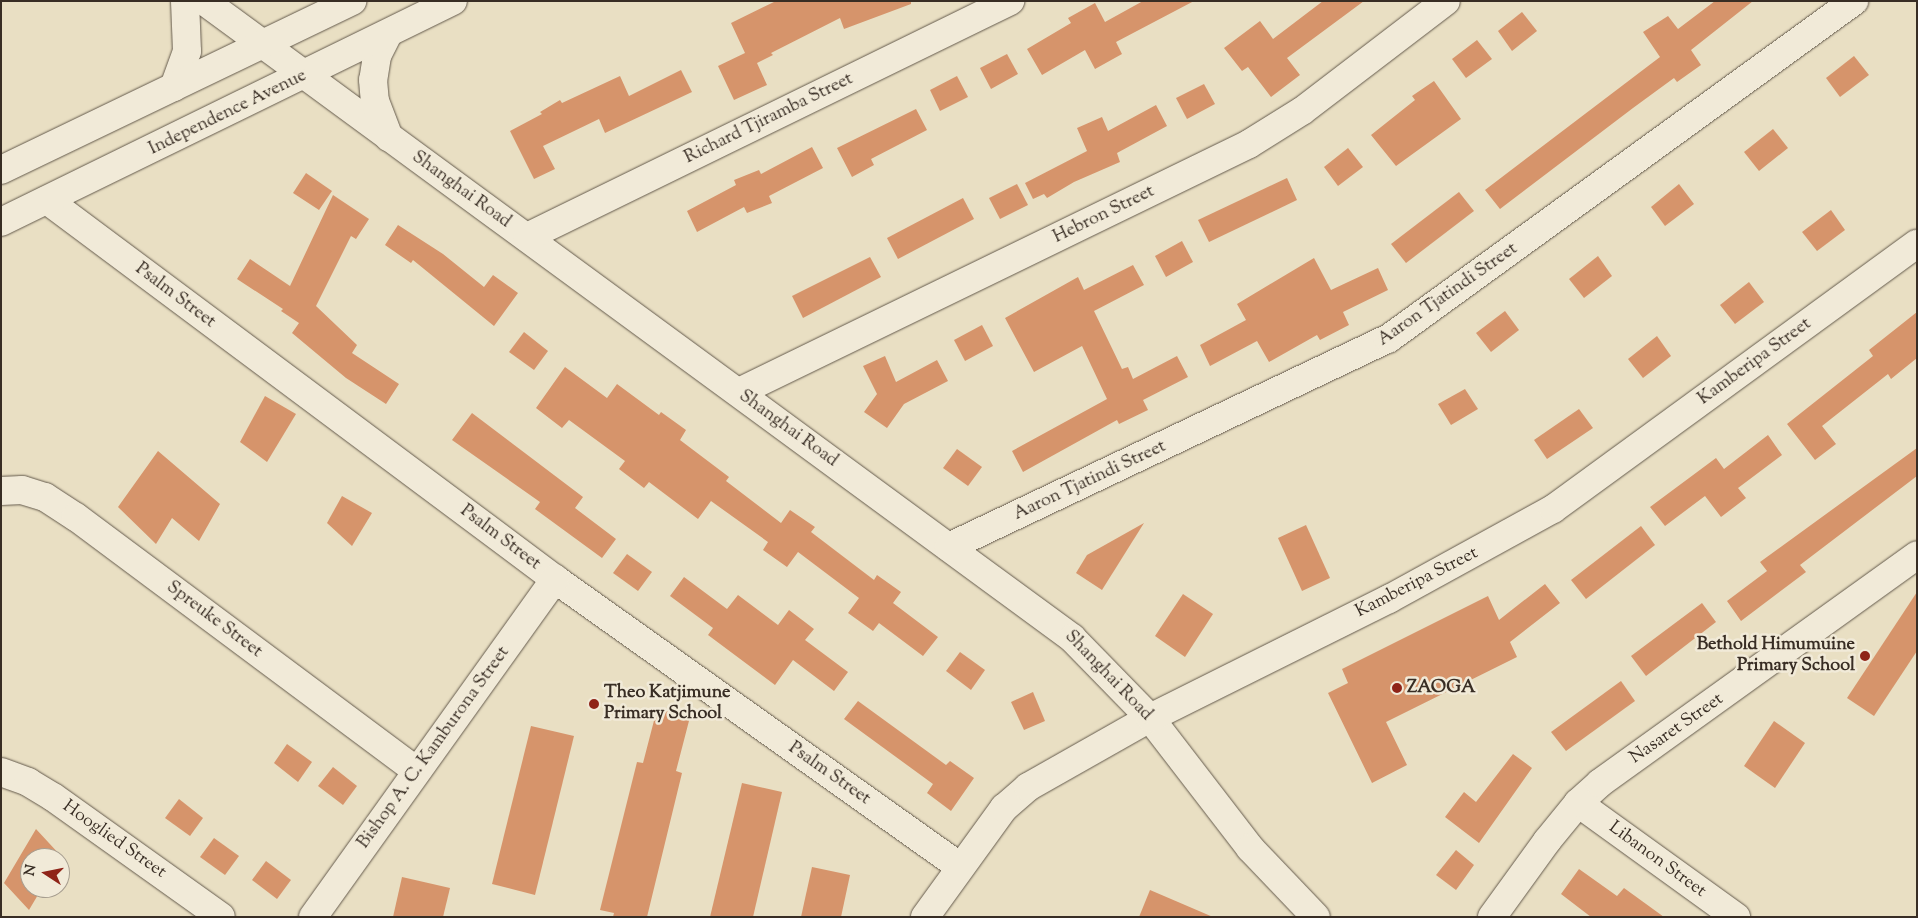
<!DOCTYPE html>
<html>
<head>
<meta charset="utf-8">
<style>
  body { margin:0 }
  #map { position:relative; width:1918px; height:918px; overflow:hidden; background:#e9dfc3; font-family:"Sorts Mill Goudy",serif }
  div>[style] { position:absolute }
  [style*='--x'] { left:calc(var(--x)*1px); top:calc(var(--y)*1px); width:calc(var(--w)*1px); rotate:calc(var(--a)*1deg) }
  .building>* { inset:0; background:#d6946b }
  .roads { filter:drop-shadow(0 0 1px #645a4c) drop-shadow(0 0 1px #645a4c) }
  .street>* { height:28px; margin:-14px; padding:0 14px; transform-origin:14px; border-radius:14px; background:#f1ead8 }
  .secondary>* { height:28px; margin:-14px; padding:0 14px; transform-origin:14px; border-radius:14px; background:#f1ead8 }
  .dots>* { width:14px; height:14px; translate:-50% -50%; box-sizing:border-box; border:2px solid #f1ead8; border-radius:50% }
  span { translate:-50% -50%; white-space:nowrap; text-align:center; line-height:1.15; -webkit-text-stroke:5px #f1ead8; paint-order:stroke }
  .street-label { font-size:18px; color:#382d24 }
  .poi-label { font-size:18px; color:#382d24; font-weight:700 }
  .right { translate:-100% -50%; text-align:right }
  .left { translate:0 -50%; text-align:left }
  .frame { position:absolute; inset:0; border:2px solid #382d24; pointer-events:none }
  .north { position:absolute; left:20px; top:848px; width:50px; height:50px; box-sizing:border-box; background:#f1ead8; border:1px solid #a79e90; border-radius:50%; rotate:281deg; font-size:14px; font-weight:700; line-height:20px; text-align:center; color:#382d24 }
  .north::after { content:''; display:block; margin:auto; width:18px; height:22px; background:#8f2418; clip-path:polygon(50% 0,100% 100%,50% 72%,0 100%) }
</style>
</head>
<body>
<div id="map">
  <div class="building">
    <i style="clip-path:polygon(776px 1px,911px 1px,911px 4px,844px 29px,840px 18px,771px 53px,773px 55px,757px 63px,767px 85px,734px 100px,718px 66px,745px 53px,731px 23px)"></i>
    <i style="clip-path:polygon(1143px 1px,1194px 1px,1116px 42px,1122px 54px,1095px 69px,1085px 50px,1042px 75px,1027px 49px,1071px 23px,1068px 18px,1095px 3px,1105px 22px)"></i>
    <i style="clip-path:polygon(1323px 1px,1364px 1px,1287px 58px,1300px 75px,1271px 97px,1248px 67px,1242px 71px,1224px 48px,1260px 21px,1273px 39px)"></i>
    <i style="clip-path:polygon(1715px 1px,1753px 1px,1691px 50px,1701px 65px,1677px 82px,1674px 78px,1633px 108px,1500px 209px,1485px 190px,1660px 57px,1643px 32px,1668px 16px,1678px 29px)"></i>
    <i style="clip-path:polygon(1522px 12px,1537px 31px,1512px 51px,1498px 31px)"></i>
    <i style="clip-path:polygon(1477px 40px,1492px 59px,1466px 78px,1452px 59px)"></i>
    <i style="clip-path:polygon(1007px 54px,1018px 74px,991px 89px,980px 68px)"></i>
    <i style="clip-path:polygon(1854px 56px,1869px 75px,1840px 97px,1826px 78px)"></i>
    <i style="clip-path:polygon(681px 70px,692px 92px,605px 133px,599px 119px,543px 146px,555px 169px,534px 179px,510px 131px,542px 114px,540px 112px,560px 100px,562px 103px,620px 76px,629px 96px)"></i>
    <i style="clip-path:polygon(957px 76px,968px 97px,940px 111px,930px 90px)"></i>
    <i style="clip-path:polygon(1434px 81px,1461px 119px,1396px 166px,1371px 135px,1415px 100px,1412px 96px)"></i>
    <i style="clip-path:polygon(1204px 84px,1215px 104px,1187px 119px,1176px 98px)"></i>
    <i style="clip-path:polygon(1156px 105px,1167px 126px,1117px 153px,1120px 162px,1074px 182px,1047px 198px,1044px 194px,1033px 199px,1025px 183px,1087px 151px,1077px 128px,1102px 117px,1108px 131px)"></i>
    <i style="clip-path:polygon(916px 109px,927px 130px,871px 159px,874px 165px,852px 177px,837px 148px)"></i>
    <i style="clip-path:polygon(1773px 129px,1788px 148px,1759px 171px,1744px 152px)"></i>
    <i style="clip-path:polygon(812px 147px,823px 168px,769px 196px,772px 203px,747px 213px,744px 207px,697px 232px,687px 211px,736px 185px,734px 180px,759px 170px,761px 174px)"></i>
    <i style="clip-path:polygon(1348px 148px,1363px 167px,1338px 186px,1324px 167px)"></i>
    <i style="clip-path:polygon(306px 173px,332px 191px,319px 210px,293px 193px)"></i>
    <i style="clip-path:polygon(1287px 178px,1297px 200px,1209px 242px,1198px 220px)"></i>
    <i style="clip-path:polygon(1017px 184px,1028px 205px,1000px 219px,989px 198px)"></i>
    <i style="clip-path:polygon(1679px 184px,1694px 204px,1665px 226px,1651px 207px)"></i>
    <i style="clip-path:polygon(1459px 192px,1474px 211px,1406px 263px,1391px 244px)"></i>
    <i style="clip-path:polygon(333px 195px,369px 219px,356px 239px,351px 236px,316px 306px,357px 345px,352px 353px,399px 384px,386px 404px,346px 378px,292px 333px,299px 323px,281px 311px,283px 309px,237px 279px,250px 259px,290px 286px)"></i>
    <i style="clip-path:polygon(963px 198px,974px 219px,898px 259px,887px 238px)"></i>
    <i style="clip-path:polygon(1831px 210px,1845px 230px,1817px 251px,1802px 232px)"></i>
    <i style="clip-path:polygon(398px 225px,443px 254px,484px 287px,493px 275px,518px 293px,494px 326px,413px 260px,411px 263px,385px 245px)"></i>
    <i style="clip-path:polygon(1182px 241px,1193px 262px,1166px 277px,1155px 256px)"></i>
    <i style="clip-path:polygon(1598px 256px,1612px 276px,1584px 298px,1569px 279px)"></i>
    <i style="clip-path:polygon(870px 257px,881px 277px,803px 318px,792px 296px)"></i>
    <i style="clip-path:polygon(1314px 258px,1331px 290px,1378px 268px,1388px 290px,1343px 312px,1349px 325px,1320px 340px,1317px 335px,1269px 362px,1257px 341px,1210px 366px,1200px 345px,1246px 320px,1237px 304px)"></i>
    <i style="clip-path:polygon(1133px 265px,1144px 285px,1094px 311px,1122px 369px,1128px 367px,1133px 379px,1177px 356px,1188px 377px,1143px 400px,1148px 410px,1119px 424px,1117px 420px,1023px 472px,1012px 451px,1107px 399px,1082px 346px,1034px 372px,1005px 318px,1078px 277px,1084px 290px)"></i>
    <i style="clip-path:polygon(1749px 282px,1764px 302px,1735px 324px,1720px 305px)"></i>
    <i style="clip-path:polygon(1505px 311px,1519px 330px,1491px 352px,1476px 333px)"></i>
    <i style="clip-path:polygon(1917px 312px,1917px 358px,1891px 379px,1888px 374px,1822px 426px,1836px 444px,1815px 460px,1787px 424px,1873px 356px,1869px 350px)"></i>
    <i style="clip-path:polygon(982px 325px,993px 346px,965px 361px,954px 340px)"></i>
    <i style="clip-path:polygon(524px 332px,548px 351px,534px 370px,509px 352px)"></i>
    <i style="clip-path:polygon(1657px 336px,1671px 356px,1643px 378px,1628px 359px)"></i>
    <i style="clip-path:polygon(885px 356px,896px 382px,937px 360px,948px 381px,904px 404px,887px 428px,864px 412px,877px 394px,863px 366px)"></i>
    <i style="clip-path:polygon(565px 367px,607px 398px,617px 384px,659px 415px,661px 412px,686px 430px,680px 440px,729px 477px,726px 481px,781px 523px,790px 510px,815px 527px,811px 532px,874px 580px,877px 575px,901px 592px,893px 603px,938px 637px,923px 656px,879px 623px,873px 631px,848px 613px,859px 598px,798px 552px,787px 567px,763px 550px,768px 542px,711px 501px,698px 519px,649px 482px,644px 488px,619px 469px,625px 461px,569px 420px,562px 428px,536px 408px)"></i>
    <i style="clip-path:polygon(1465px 389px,1478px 409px,1451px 425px,1438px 404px)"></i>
    <i style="clip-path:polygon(265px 396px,296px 414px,267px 462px,240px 442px)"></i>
    <i style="clip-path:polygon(1579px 409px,1593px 428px,1547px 459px,1534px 440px)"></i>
    <i style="clip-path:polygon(472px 413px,583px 497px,575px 508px,616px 539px,602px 558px,535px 509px,540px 502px,452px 440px)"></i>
    <i style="clip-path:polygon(1768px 435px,1782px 455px,1738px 488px,1746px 498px,1721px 517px,1705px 496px,1665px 526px,1650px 507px,1716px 458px,1724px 469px)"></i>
    <i style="clip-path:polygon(1917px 448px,1917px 476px,1800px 565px,1806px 572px,1741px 621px,1727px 601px,1767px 571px,1760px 562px)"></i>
    <i style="clip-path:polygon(957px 449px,982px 467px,968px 486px,943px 468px)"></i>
    <i style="clip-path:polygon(158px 451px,220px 504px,199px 541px,172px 518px,156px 544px,118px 507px)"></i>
    <i style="clip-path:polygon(342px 496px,372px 513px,352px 546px,327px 523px)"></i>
    <i style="clip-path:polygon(1144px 523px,1102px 590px,1076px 573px,1087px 555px)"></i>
    <i style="clip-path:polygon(1306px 525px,1330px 578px,1302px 591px,1278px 538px)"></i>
    <i style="clip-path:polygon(1641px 526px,1655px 545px,1586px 599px,1571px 580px)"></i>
    <i style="clip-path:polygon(627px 554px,652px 572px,638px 591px,613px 573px)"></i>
    <i style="clip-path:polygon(684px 577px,727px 609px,738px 595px,778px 625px,789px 610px,814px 629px,805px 640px,848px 672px,834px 691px,793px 660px,775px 685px,708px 635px,713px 628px,670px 596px)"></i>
    <i style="clip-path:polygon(1545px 584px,1560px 603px,1510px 642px,1517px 657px,1386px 722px,1407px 765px,1372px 783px,1328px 693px,1348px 683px,1342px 669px,1488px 596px,1499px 620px)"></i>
    <i style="clip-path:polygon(1917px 592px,1917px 651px,1874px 716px,1847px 698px)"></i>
    <i style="clip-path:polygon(1183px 594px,1213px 614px,1185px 657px,1155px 636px)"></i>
    <i style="clip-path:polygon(1702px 603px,1716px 622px,1646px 676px,1631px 656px)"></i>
    <i style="clip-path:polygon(960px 652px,985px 670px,971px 690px,946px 671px)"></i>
    <i style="clip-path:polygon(1621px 681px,1635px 701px,1566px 751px,1551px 732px)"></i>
    <i style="clip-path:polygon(1033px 692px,1045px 721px,1024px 730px,1011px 702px)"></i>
    <i style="clip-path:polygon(858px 701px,946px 765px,950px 761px,974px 778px,951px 811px,927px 793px,933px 784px,844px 719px)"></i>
    <i style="clip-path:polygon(657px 709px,690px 717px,676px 771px,682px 773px,647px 917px,613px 917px,614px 913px,600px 910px,637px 762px,643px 763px)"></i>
    <i style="clip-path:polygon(1774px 721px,1805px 743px,1775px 788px,1744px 766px)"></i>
    <i style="clip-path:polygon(531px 726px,574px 736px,535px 895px,492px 884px)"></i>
    <i style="clip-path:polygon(287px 744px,312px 762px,298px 782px,274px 763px)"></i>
    <i style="clip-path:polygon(1513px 754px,1532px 768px,1479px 843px,1445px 817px,1464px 792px,1476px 802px)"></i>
    <i style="clip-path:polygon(333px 767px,357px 786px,343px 805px,318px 786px)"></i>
    <i style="clip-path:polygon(742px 783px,782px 792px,753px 917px,710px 917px)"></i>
    <i style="clip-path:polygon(179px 799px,203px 818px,190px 836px,165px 818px)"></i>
    <i style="clip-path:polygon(36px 829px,61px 856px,30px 858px,30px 888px,42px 888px,29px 910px,4px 883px)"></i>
    <i style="clip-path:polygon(214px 838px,239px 856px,225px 875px,200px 857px)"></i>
    <i style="clip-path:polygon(1456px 850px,1474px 865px,1456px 890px,1436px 875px)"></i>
    <i style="clip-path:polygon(266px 861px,291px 880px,277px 899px,252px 880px)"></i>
    <i style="clip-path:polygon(812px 867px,850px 875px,841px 917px,801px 917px)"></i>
    <i style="clip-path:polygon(1579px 869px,1617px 896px,1624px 888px,1664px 917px,1591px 917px,1561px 894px)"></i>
    <i style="clip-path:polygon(402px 877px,450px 888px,443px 917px,393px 917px)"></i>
    <i style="clip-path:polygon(1150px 890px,1213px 917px,1139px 917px)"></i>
  </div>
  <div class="roads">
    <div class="street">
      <i style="--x:204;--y:1;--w:1077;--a:36.27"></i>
      <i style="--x:1072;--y:638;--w:112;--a:45.7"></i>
      <i style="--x:1150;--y:718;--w:164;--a:52.4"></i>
      <i style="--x:1250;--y:848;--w:95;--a:46.3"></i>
      <i style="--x:47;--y:200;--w:634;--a:36.73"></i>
      <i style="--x:555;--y:579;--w:497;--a:35.4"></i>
      <i style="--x:527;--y:237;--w:538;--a:-26.04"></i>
      <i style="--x:739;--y:392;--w:567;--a:-25.93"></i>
      <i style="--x:1249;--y:144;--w:62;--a:-31.9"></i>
      <i style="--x:1302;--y:111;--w:181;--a:-37.4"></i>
      <i style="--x:1;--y:491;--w:21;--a:-3"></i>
      <i style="--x:22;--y:490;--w:24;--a:17"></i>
      <i style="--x:45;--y:497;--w:37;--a:33"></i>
      <i style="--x:76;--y:517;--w:425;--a:36.7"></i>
      <i style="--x:949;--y:547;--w:486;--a:-25.4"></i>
      <i style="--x:1388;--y:339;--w:576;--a:-35.95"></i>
      <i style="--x:1;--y:772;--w:29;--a:20"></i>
      <i style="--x:28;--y:782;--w:29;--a:31"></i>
      <i style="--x:53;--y:797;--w:206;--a:35.5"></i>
      <i style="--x:1578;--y:803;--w:195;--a:35.8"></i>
      <i style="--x:313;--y:917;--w:416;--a:-54.4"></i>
      <i style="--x:925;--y:917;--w:135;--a:-54.1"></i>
      <i style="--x:1004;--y:808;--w:32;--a:-41"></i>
      <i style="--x:1028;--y:787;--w:140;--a:-29.5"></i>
      <i style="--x:1150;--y:718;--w:267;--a:-26.5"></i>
      <i style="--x:1389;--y:599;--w:187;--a:-28.8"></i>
      <i style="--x:1553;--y:509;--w:450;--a:-36.1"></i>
      <i style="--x:1492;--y:917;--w:94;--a:-54.1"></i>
      <i style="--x:1547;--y:841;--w:49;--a:-50.8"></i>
      <i style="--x:1578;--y:803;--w:30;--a:-42"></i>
      <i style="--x:1600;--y:783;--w:390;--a:-35.7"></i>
    </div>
    <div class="secondary">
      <i style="--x:388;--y:34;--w:25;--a:117"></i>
      <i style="--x:377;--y:56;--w:24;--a:99"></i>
      <i style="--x:373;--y:80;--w:21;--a:85"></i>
      <i style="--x:375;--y:101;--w:39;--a:69"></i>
      <i style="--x:174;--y:87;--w:38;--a:-70"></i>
      <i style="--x:187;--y:51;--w:50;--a:-92.3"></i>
      <i style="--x:1;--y:170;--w:390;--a:-25.7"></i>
      <i style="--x:1;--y:222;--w:503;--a:-26.06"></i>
    </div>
  </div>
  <div class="dots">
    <i style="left:1865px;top:656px;background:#8f2418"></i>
    <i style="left:1397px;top:688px;background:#8f2418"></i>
    <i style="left:594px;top:704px;background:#8f2418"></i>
  </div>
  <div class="street-label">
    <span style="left:228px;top:113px;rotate:-26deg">Independence Avenue</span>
    <span style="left:769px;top:119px;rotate:-26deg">Richard Tjiramba Street</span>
    <span style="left:461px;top:190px;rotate:36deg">Shanghai Road</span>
    <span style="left:1104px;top:215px;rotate:-26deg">Hebron Street</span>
    <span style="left:1448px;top:295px;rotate:-35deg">Aaron Tjatindi Street</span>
    <span style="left:175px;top:296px;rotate:37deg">Psalm Street</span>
    <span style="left:1755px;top:362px;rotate:-36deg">Kamberipa Street</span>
    <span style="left:788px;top:429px;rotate:36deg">Shanghai Road</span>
    <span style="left:1090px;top:481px;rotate:-25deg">Aaron Tjatindi Street</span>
    <span style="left:500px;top:538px;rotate:37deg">Psalm Street</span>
    <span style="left:1417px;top:583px;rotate:-27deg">Kamberipa Street</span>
    <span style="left:214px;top:620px;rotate:37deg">Spreuke Street</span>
    <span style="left:1108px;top:676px;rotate:46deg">Shanghai Road</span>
    <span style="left:1677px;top:729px;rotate:-35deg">Nasaret Street</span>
    <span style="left:434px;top:748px;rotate:-54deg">Bishop A. C. Kamburona Street</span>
    <span style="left:829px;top:774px;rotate:35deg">Psalm Street</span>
    <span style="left:114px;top:840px;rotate:35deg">Hooglied Street</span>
    <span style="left:1657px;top:860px;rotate:36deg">Libanon Street</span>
  </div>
  <div class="poi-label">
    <span class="right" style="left:1855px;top:656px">Bethold Himumuine<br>Primary School</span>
    <span class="left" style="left:1407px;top:688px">ZAOGA</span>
    <span class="left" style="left:604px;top:704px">Theo Katjimune<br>Primary School</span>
  </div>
  <div class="frame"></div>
  <div class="north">N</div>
</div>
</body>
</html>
